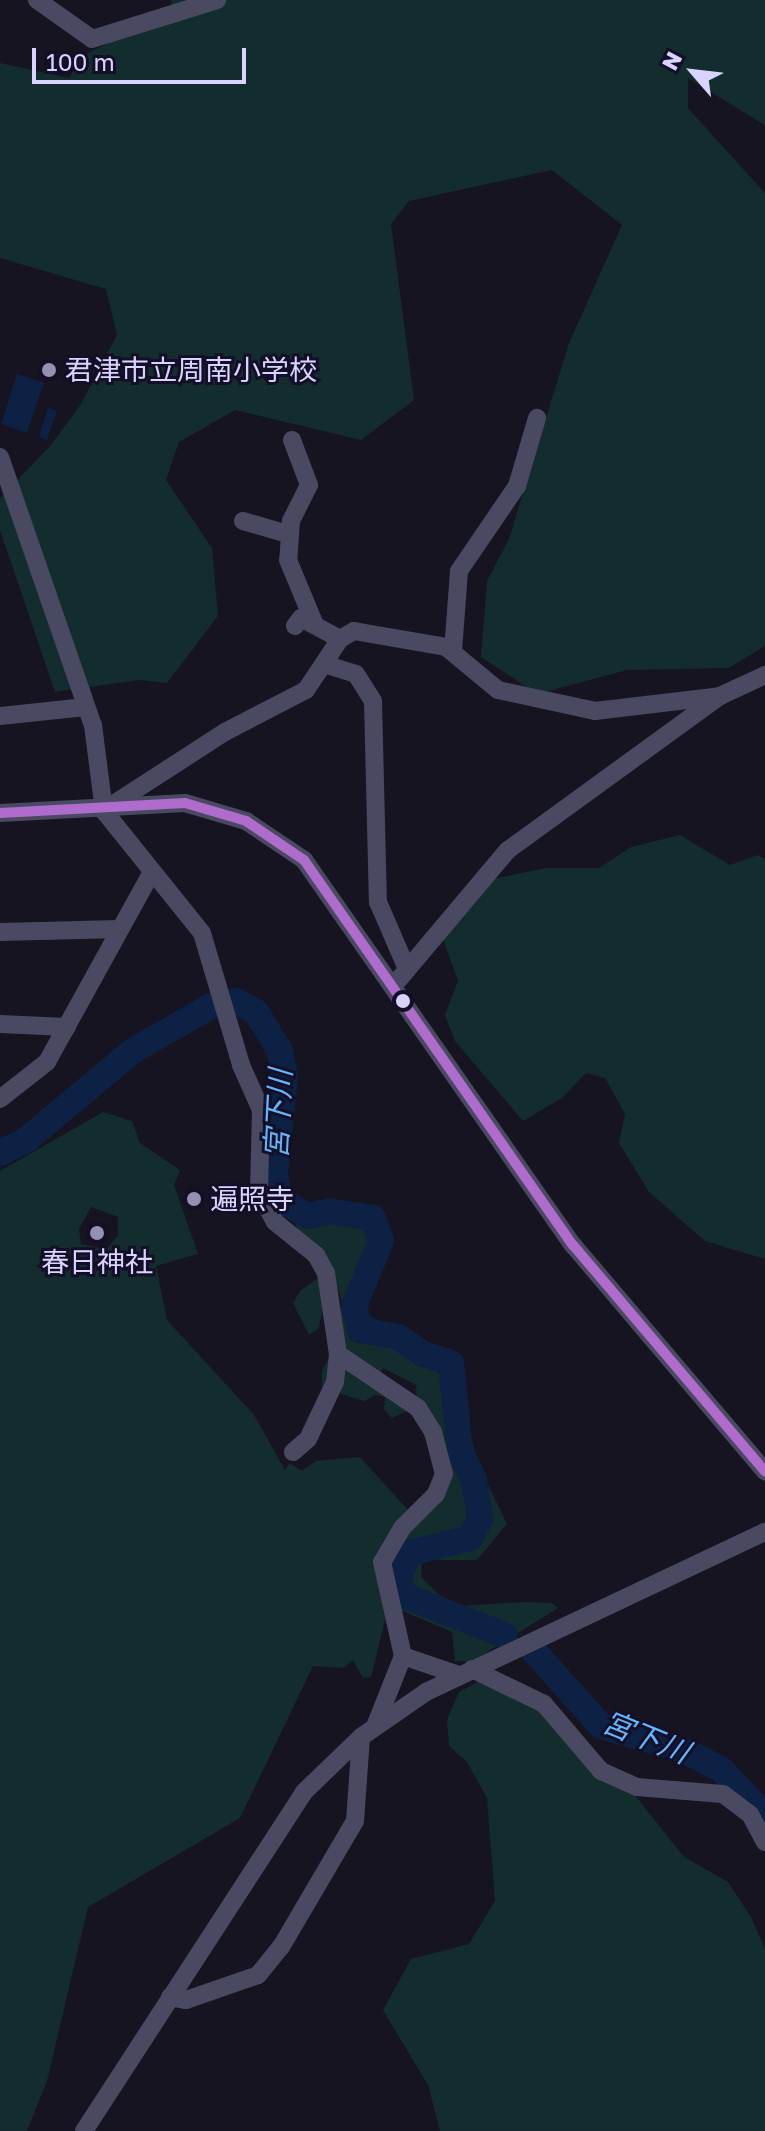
<!DOCTYPE html>
<html>
<head>
<meta charset="utf-8">
<style>
  body { margin:0 }
  #map { position:relative; width:765px; height:2131px; overflow:hidden; background:#161421; font-family:"Golos Text","Noto Sans JP",sans-serif }
  div>[style] { position:absolute }
  [style*='--x'] { left:calc(var(--x)*1px); top:calc(var(--y)*1px); width:calc(var(--w)*1px); rotate:calc(var(--a)*1deg) }
  .green>* { inset:0; background:#132c2d }
  .water>* { inset:0; background:#0d2144 }
  .river>* { height:26px; margin:-13px; padding:0 13px; transform-origin:13px; border-radius:13px; background:#0d2144 }
  .minor>* { height:18px; margin:-9px; padding:0 9px; transform-origin:9px; border-radius:9px; background:#4a4962 }
  .bus-1>* { height:10px; margin:-5px; padding:0 5px; transform-origin:5px; border-radius:5px; background:#b06ccc }
  .dots>* { width:22px; height:22px; translate:-50% -50%; box-sizing:border-box; border:4px solid #130f26; border-radius:50% }
  span { translate:-50% -50%; white-space:nowrap; text-align:center; line-height:1.15; -webkit-text-stroke:6px #130f26; paint-order:stroke }
  .poi-label { font-size:28px; color:#d9d4ff }
  .left { translate:0 -50%; text-align:left }
  .water-label { font-size:30px; color:#62b6ff; font-style:italic }
  .north { position:absolute; left:653px; top:32px; width:80px; height:80px; -webkit-text-stroke:6px #130f26; paint-order:stroke; rotate:298deg; font-size:22px; font-weight:700; line-height:32px; text-align:center; color:#d9d4ff }
  .north::after { content:''; display:block; margin:auto; width:28px; height:36px; background:#d9d4ff; clip-path:polygon(50% 0,100% 100%,50% 72%,0 100%) }
  .scale { position:absolute; left:32px; top:48px; width:214px; height:36px; box-sizing:border-box; border:4px solid #d9d4ff; border-top:0; padding-left:10px; font-size:24px; line-height:28px; white-space:nowrap; color:#d9d4ff; -webkit-text-stroke:6px #130f26; paint-order:stroke }
</style>
</head>
<body>
<div id="map">
  <div class="green">
    <i style="clip-path:polygon(172px 0,765px 0,765px 125px,688px 78px,688px 108px,765px 193px,765px 646px,729px 668px,627px 670px,537px 694px,481px 657px,487px 581px,509px 539px,569px 343px,622px 225px,552px 170px,409px 201px,391px 224px,414px 400px,361px 440px,235px 410px,179px 442px,166px 480px,212px 548px,218px 616px,167px 683px,139px 680px,55px 692px,0 530px,0 498px,51px 445px,81px 404px,117px 335px,106px 289px,0 258px,0 63px,69px 78px,82px 56px,166px 15px)"></i>
    <i style="clip-path:polygon(680px 835px,730px 865px,758px 855px,765px 859px,765px 1259px,705px 1241px,649px 1192px,619px 1143px,625px 1114px,605px 1078px,586px 1073px,562px 1098px,523px 1121px,455px 1041px,445px 1015px,458px 981px,443px 939px,492px 879px,547px 868px,599px 868px,631px 847px)"></i>
    <i style="clip-path:polygon(evenodd,103px 1112px,132px 1121px,140px 1143px,180px 1170px,174px 1185px,198px 1254px,156px 1266px,167px 1320px,254px 1415px,285px 1470px,290px 1463px,302px 1471px,316px 1461px,360px 1457px,417px 1520px,448px 1475px,413px 1408px,392px 1418px,384px 1409px,385px 1397px,375px 1395px,364px 1401px,322px 1388px,322px 1370px,333px 1352px,342px 1301px,337px 1286px,327px 1293px,318px 1329px,309px 1335px,293px 1303px,300px 1291px,321px 1276px,295px 1224px,300px 1210px,334px 1199px,369px 1209px,380px 1223px,384px 1254px,364px 1313px,446px 1358px,465px 1405px,476px 1460px,507px 1524px,477px 1560px,422px 1560px,421px 1577px,438px 1594px,462px 1606px,522px 1602px,552px 1603px,558px 1608px,473px 1661px,455px 1661px,452px 1632px,398px 1609px,386px 1616px,371px 1677px,363px 1678px,353px 1660px,343px 1668px,313px 1666px,240px 1818px,88px 1907px,47px 2081px,27px 2131px,0 2131px,0 1171px,103px 1112px,91px 1207px,118px 1217px,118px 1235px,107px 1249px,81px 1244px,79px 1229px,91px 1207px,103px 1112px,383px 1368px,416px 1385px,417px 1403px,379px 1376px,383px 1368px)"></i>
    <i style="clip-path:polygon(482px 1680px,526px 1697px,634px 1794px,684px 1857px,728px 1882px,751px 1917px,765px 1949px,765px 2131px,440px 2131px,428px 2085px,383px 2010px,411px 1959px,469px 1944px,495px 1901px,487px 1798px,467px 1762px,449px 1746px,447px 1720px,459px 1692px)"></i>
  </div>
  <div class="water">
    <i style="clip-path:polygon(17px 374px,44px 383px,27px 433px,1px 424px)"></i>
    <i style="clip-path:polygon(48px 408px,57px 411px,47px 440px,39px 437px)"></i>
  </div>
  <div class="river">
    <i style="--x:0;--y:1153;--w:28;--a:-26"></i>
    <i style="--x:25;--y:1141;--w:142;--a:-39.9"></i>
    <i style="--x:134;--y:1050;--w:89;--a:-29.7"></i>
    <i style="--x:211;--y:1006;--w:25;--a:-11"></i>
    <i style="--x:236;--y:1001;--w:23;--a:29"></i>
    <i style="--x:256;--y:1012;--w:46;--a:58.4"></i>
    <i style="--x:280;--y:1051;--w:25;--a:79"></i>
    <i style="--x:285;--y:1076;--w:100;--a:95.8"></i>
    <i style="--x:275;--y:1175;--w:18;--a:81"></i>
    <i style="--x:278;--y:1193;--w:14;--a:51"></i>
    <i style="--x:287;--y:1204;--w:24;--a:30"></i>
    <i style="--x:308;--y:1216;--w:22;--a:-13"></i>
    <i style="--x:329;--y:1211;--w:45;--a:9"></i>
    <i style="--x:373;--y:1218;--w:24;--a:71"></i>
    <i style="--x:381;--y:1241;--w:70;--a:112.6"></i>
    <i style="--x:354;--y:1306;--w:25;--a:76"></i>
    <i style="--x:360;--y:1330;--w:39;--a:10"></i>
    <i style="--x:398;--y:1337;--w:30;--a:34"></i>
    <i style="--x:423;--y:1354;--w:29;--a:18"></i>
    <i style="--x:451;--y:1363;--w:88;--a:84.2"></i>
    <i style="--x:460;--y:1451;--w:32;--a:64"></i>
    <i style="--x:474;--y:1480;--w:39;--a:81"></i>
    <i style="--x:480;--y:1519;--w:21;--a:118"></i>
    <i style="--x:470;--y:1538;--w:63;--a:166.2"></i>
    <i style="--x:409;--y:1553;--w:25;--a:113"></i>
    <i style="--x:399;--y:1576;--w:19;--a:78"></i>
    <i style="--x:403;--y:1595;--w:109;--a:21.6"></i>
    <i style="--x:533;--y:1650;--w:102;--a:48.2"></i>
    <i style="--x:601;--y:1726;--w:86;--a:16.1"></i>
    <i style="--x:684;--y:1750;--w:43;--a:27.8"></i>
    <i style="--x:722;--y:1770;--w:63;--a:46.9"></i>
  </div>
  <div class="minor">
    <i style="--x:37;--y:0;--w:67;--a:35.3"></i>
    <i style="--x:92;--y:39;--w:131;--a:-17.3"></i>
    <i style="--x:292;--y:440;--w:48;--a:69.3"></i>
    <i style="--x:309;--y:485;--w:40;--a:116.6"></i>
    <i style="--x:291;--y:521;--w:39;--a:94"></i>
    <i style="--x:288;--y:560;--w:70;--a:67.4"></i>
    <i style="--x:0;--y:457;--w:284;--a:70.9"></i>
    <i style="--x:93;--y:725;--w:87;--a:82.7"></i>
    <i style="--x:104;--y:811;--w:156;--a:51.2"></i>
    <i style="--x:202;--y:933;--w:138;--a:73.5"></i>
    <i style="--x:241;--y:1065;--w:49;--a:66"></i>
    <i style="--x:261;--y:1110;--w:83;--a:91.4"></i>
    <i style="--x:259;--y:1193;--w:33;--a:61"></i>
    <i style="--x:275;--y:1222;--w:53;--a:38.8"></i>
    <i style="--x:316;--y:1255;--w:21;--a:61"></i>
    <i style="--x:326;--y:1273;--w:82;--a:81.6"></i>
    <i style="--x:338;--y:1354;--w:28;--a:96"></i>
    <i style="--x:335;--y:1382;--w:63;--a:115.3"></i>
    <i style="--x:308;--y:1439;--w:20;--a:139"></i>
    <i style="--x:243;--y:521;--w:47;--a:16.1"></i>
    <i style="--x:295;--y:626;--w:10;--a:-53"></i>
    <i style="--x:301;--y:618;--w:44;--a:28.3"></i>
    <i style="--x:453;--y:651;--w:80;--a:-85.7"></i>
    <i style="--x:459;--y:571;--w:103;--a:-55.7"></i>
    <i style="--x:517;--y:486;--w:71;--a:-73.6"></i>
    <i style="--x:327;--y:665;--w:30;--a:17"></i>
    <i style="--x:356;--y:674;--w:32;--a:58"></i>
    <i style="--x:373;--y:701;--w:201;--a:88.6"></i>
    <i style="--x:378;--y:902;--w:73;--a:66.6"></i>
    <i style="--x:0;--y:716;--w:86;--a:-6"></i>
    <i style="--x:109;--y:807;--w:138;--a:-32.9"></i>
    <i style="--x:225;--y:732;--w:91;--a:-27.4"></i>
    <i style="--x:306;--y:690;--w:61;--a:-56.3"></i>
    <i style="--x:340;--y:639;--w:16;--a:-30"></i>
    <i style="--x:354;--y:631;--w:93;--a:9.9"></i>
    <i style="--x:446;--y:647;--w:67;--a:39.6"></i>
    <i style="--x:498;--y:690;--w:99;--a:12.2"></i>
    <i style="--x:595;--y:711;--w:126;--a:-6.8"></i>
    <i style="--x:0;--y:813;--w:185;--a:-3.1"></i>
    <i style="--x:185;--y:803;--w:64;--a:16.4"></i>
    <i style="--x:246;--y:821;--w:70;--a:33.9"></i>
    <i style="--x:304;--y:860;--w:470;--a:55.1"></i>
    <i style="--x:573;--y:1245;--w:297;--a:49.7"></i>
    <i style="--x:0;--y:932;--w:119;--a:-1.4"></i>
    <i style="--x:395;--y:984;--w:175;--a:-49.9"></i>
    <i style="--x:508;--y:850;--w:262;--a:-36"></i>
    <i style="--x:720;--y:696;--w:50;--a:-25"></i>
    <i style="--x:0;--y:1024;--w:67;--a:2.6"></i>
    <i style="--x:0;--y:1099;--w:60;--a:-38.2"></i>
    <i style="--x:47;--y:1062;--w:217;--a:-61.1"></i>
    <i style="--x:338;--y:1354;--w:97;--a:34"></i>
    <i style="--x:418;--y:1408;--w:28;--a:58"></i>
    <i style="--x:433;--y:1432;--w:43;--a:75.3"></i>
    <i style="--x:444;--y:1474;--w:22;--a:112"></i>
    <i style="--x:436;--y:1494;--w:48;--a:135"></i>
    <i style="--x:402;--y:1528;--w:39;--a:120"></i>
    <i style="--x:382;--y:1562;--w:96;--a:77.4"></i>
    <i style="--x:403;--y:1656;--w:73;--a:111.7"></i>
    <i style="--x:403;--y:1656;--w:59;--a:18.7"></i>
    <i style="--x:472;--y:1669;--w:80;--a:25.9"></i>
    <i style="--x:544;--y:1704;--w:88;--a:49.6"></i>
    <i style="--x:601;--y:1771;--w:39;--a:24"></i>
    <i style="--x:637;--y:1787;--w:86;--a:4.7"></i>
    <i style="--x:723;--y:1794;--w:34;--a:37"></i>
    <i style="--x:750;--y:1814;--w:32;--a:62"></i>
    <i style="--x:170;--y:1997;--w:16;--a:11"></i>
    <i style="--x:186;--y:2000;--w:76;--a:-19.1"></i>
    <i style="--x:258;--y:1975;--w:36;--a:-51"></i>
    <i style="--x:281;--y:1947;--w:146;--a:-59.6"></i>
    <i style="--x:355;--y:1821;--w:84;--a:-85.9"></i>
    <i style="--x:84;--y:2131;--w:404;--a:-57"></i>
    <i style="--x:304;--y:1792;--w:79;--a:-44"></i>
    <i style="--x:361;--y:1737;--w:79;--a:-34.7"></i>
    <i style="--x:426;--y:1692;--w:375;--a:-25.3"></i>
  </div>
  <div class="bus-1">
    <i style="--x:0;--y:813;--w:185;--a:-3.1"></i>
    <i style="--x:185;--y:803;--w:64;--a:16.4"></i>
    <i style="--x:246;--y:821;--w:70;--a:33.9"></i>
    <i style="--x:304;--y:860;--w:470;--a:55.1"></i>
    <i style="--x:573;--y:1245;--w:297;--a:49.7"></i>
  </div>
  <div class="dots">
    <i style="left:49px;top:370px;background:#9591b1"></i>
    <i style="left:403px;top:1001px;background:#d9d4ff"></i>
    <i style="left:194px;top:1199px;background:#9591b1"></i>
    <i style="left:97px;top:1233px;background:#9591b1"></i>
  </div>
  <div class="poi-label">
    <span class="left" style="left:65px;top:370px">君津市立周南小学校</span>
    <span class="left" style="left:210px;top:1199px">遍照寺</span>
    <span style="left:97px;top:1262px">春日神社</span>
  </div>
  <div class="water-label">
    <span style="left:278px;top:1114px;rotate:-87deg">宮下川</span>
    <span style="left:646px;top:1737px;rotate:22deg">宮下川</span>
  </div>
  <div class="north">N</div>
  <div class="scale">100 m</div>
</div>
</body>
</html>
